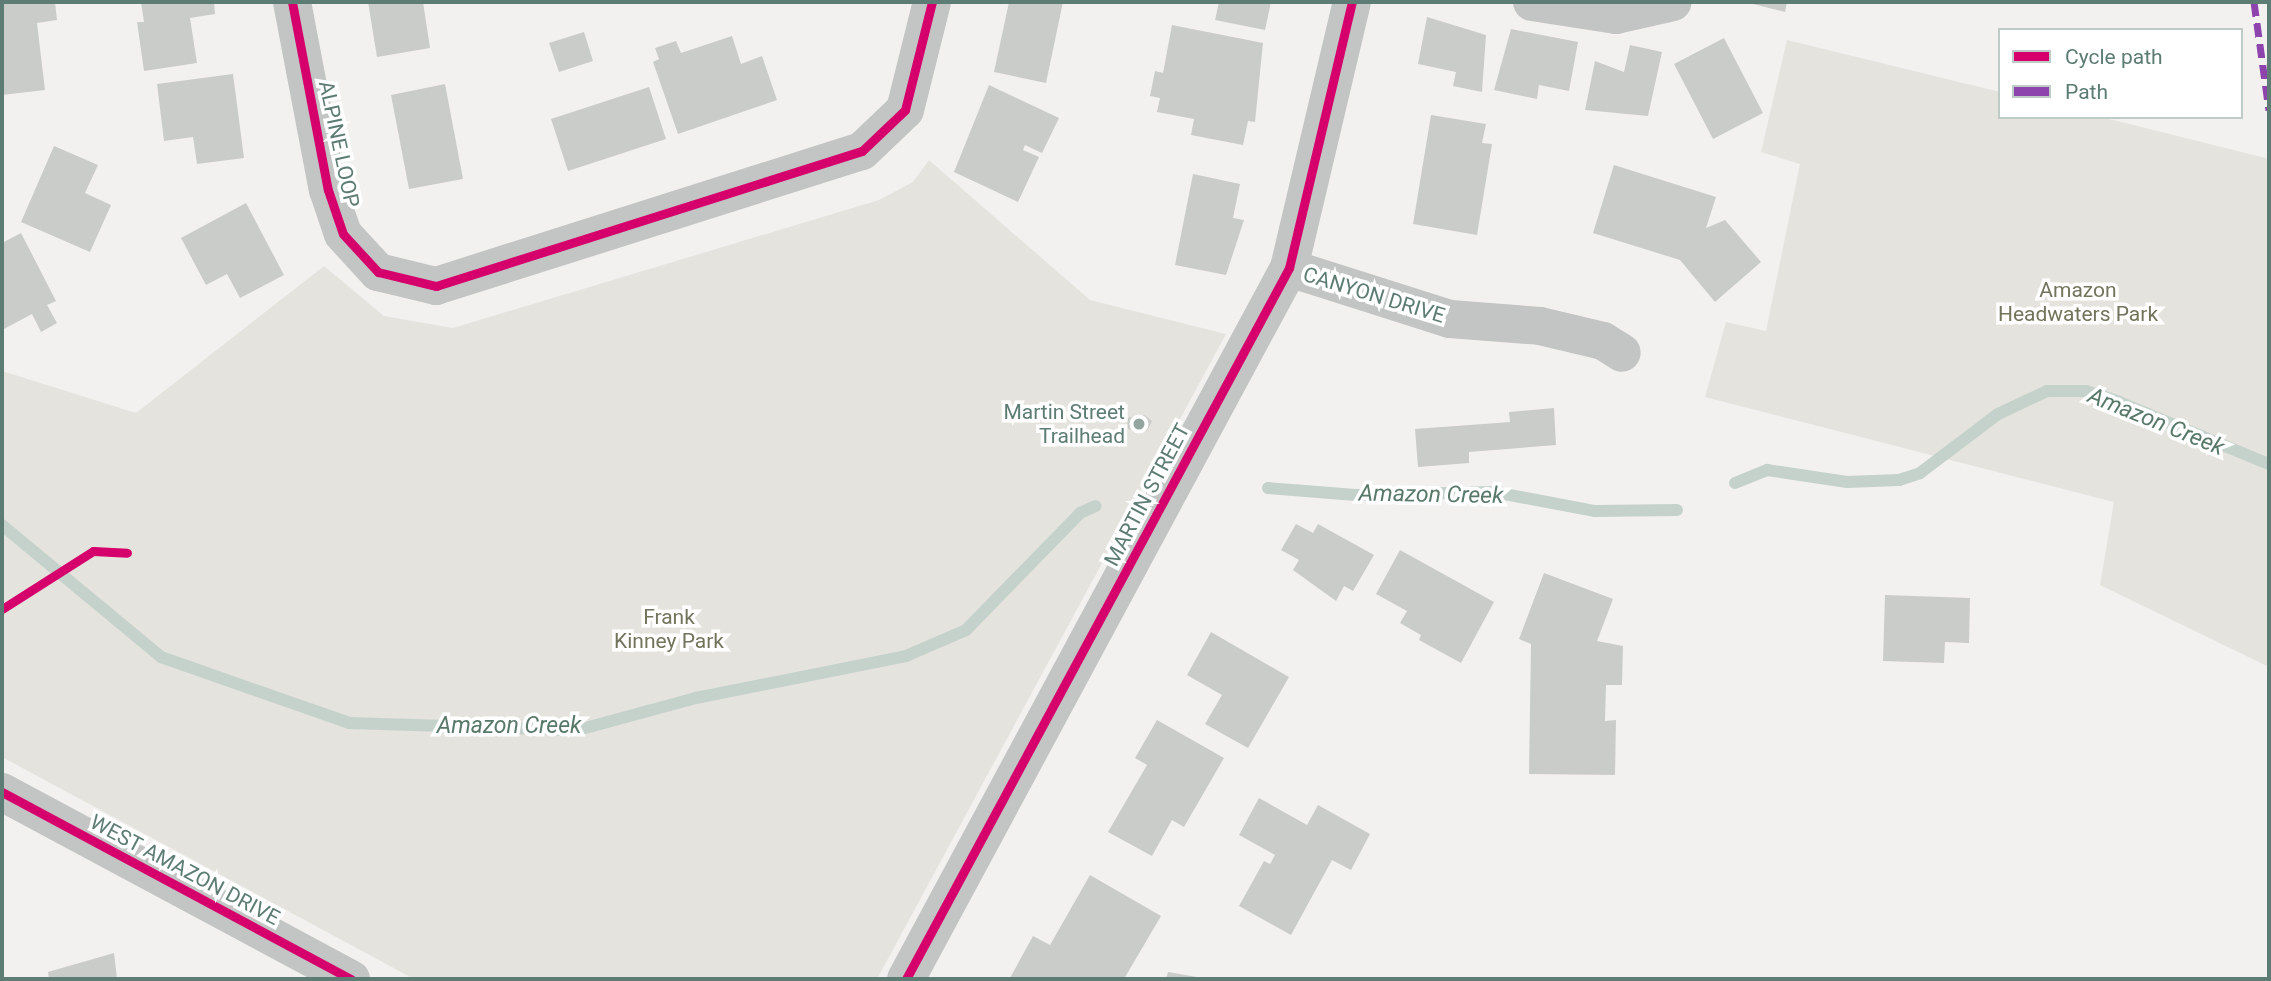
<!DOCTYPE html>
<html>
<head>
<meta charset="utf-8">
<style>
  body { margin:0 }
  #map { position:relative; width:2271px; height:981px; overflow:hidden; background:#f3f1f0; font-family:Roboto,sans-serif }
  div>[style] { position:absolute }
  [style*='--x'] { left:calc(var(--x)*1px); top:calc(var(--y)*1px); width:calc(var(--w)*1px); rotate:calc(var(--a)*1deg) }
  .green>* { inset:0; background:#e5e3dd }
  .stream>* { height:12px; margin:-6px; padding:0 6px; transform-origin:6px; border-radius:6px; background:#c5d2cc }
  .building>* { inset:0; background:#caccca }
  .minor>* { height:38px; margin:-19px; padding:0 19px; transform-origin:19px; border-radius:19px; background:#c2c5c4 }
  .quiet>* { height:7px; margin-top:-3.5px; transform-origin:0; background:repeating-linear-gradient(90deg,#8e44ad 0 14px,transparent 0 21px) }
  .cycleway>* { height:9px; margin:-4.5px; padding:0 4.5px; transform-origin:4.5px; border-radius:4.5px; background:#d6006c }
  .dots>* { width:19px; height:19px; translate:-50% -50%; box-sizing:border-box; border:4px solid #fff; border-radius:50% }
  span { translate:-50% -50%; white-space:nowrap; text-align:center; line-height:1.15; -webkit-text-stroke:7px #fff; paint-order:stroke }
  .street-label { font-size:21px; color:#5d7c73 }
  .park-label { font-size:21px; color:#73745c }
  .poi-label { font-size:21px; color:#5d7c73 }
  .right { translate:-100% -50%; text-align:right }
  .water-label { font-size:23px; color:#587969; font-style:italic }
  .frame { position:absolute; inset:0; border:4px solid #5d7c73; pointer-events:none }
  .legend { position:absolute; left:1998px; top:28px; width:245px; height:91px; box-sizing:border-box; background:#fff; border:2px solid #becbc7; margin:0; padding:9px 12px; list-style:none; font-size:21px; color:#5d7c73 }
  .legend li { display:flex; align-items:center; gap:14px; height:35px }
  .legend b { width:35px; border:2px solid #becbc7 }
</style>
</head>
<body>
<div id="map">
  <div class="green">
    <i style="clip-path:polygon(1787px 40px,2000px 92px,2000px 117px,2101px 117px,2269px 159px,2269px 667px,2100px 585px,2114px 502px,1705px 397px,1726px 322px,1766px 331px,1800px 164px,1761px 152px)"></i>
    <i style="clip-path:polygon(929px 160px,1090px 300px,1226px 334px,877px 979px,414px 979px,2px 757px,2px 371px,136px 413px,324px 266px,384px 316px,453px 328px,879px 200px,913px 182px)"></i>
  </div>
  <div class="stream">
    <i style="--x:1735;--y:483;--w:35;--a:-22"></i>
    <i style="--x:1767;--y:470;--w:81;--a:8.5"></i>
    <i style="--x:1847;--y:482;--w:52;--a:-2.2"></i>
    <i style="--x:1899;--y:480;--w:22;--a:-18"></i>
    <i style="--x:1920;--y:473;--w:98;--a:-37.1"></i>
    <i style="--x:1998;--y:414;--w:54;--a:-25.1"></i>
    <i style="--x:2047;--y:391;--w:39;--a:0"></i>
    <i style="--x:2086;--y:391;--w:35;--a:18"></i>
    <i style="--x:2119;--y:402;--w:162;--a:22.5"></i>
    <i style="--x:1268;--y:488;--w:88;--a:4.5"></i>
    <i style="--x:1356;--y:495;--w:138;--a:-1.2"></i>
    <i style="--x:1494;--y:492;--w:103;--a:10.7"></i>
    <i style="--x:1595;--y:511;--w:82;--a:-0.7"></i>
    <i style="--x:2;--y:525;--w:207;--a:39.7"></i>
    <i style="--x:161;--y:657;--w:199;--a:19.3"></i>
    <i style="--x:349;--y:723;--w:229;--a:1.8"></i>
    <i style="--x:578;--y:730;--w:122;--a:-15.2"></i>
    <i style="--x:696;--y:698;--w:214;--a:-11.3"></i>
    <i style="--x:906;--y:656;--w:65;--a:-23.4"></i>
    <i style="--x:966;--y:630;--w:163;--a:-45.7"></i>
    <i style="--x:1080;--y:513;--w:17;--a:-24"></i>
  </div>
  <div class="building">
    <i style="clip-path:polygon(2px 2px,55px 2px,57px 20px,37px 23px,45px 90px,2px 95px)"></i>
    <i style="clip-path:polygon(141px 2px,214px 2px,215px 14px,190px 18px,197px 63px,144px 71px,137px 22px,144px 22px)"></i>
    <i style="clip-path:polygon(368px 2px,423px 2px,430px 48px,377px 57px)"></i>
    <i style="clip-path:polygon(1009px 2px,1063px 2px,1046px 83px,994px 72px)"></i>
    <i style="clip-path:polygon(1219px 2px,1271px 2px,1265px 30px,1215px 20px)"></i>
    <i style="clip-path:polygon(1745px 2px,1787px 2px,1785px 12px)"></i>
    <i style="clip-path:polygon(1427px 17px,1486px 35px,1482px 92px,1453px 86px,1456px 72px,1418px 64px)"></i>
    <i style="clip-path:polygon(1172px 25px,1263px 43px,1255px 122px,1248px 121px,1243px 145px,1191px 135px,1194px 119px,1157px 112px,1160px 98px,1150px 96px,1155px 71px,1163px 73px)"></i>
    <i style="clip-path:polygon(1511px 29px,1578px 42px,1569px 91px,1539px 85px,1537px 99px,1494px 90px)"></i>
    <i style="clip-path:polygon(584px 32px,593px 61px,559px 72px,549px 43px)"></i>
    <i style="clip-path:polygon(732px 36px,741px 64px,762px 56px,777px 100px,678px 134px,653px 62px,659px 59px,655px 48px,676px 41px,681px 53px)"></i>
    <i style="clip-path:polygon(1724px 38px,1763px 113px,1713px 139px,1674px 64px)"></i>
    <i style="clip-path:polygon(1630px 45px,1662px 52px,1648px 116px,1585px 110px,1595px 61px,1624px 72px)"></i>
    <i style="clip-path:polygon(233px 74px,244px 158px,197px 164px,193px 137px,164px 141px,157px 84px)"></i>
    <i style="clip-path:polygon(445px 84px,463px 179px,409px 189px,391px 95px)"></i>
    <i style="clip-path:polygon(989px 85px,1059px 118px,1042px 153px,1025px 145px,1023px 150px,1039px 157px,1018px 202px,954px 172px)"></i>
    <i style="clip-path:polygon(649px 87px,666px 139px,568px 171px,551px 119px)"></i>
    <i style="clip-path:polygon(1431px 115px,1486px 124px,1482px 143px,1492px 144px,1477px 235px,1413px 224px)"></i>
    <i style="clip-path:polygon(54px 146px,98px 165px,85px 193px,111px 205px,90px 252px,21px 222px)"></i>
    <i style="clip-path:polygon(1614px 165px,1716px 197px,1706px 228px,1725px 220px,1761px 262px,1715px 302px,1680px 260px,1593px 233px)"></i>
    <i style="clip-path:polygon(1193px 174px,1240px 184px,1233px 218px,1244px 220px,1226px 275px,1175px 265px)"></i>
    <i style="clip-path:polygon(246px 203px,284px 275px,240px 298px,227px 274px,206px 285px,181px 238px)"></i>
    <i style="clip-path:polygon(21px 233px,56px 301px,47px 305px,57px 323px,41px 332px,32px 314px,2px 330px,2px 243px)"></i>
    <i style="clip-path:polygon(1554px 408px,1556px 445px,1469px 452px,1469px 463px,1418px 467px,1415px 429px,1510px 422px,1509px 412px)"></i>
    <i style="clip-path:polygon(1144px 415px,1152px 421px,1147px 431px,1128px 429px,1127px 418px)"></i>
    <i style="clip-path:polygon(1296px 524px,1313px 533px,1318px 524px,1374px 555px,1353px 591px,1344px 586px,1336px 601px,1293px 570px,1299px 560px,1281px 550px)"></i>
    <i style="clip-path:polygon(1400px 550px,1494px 602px,1461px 663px,1419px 640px,1421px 635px,1400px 623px,1407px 611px,1376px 594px)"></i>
    <i style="clip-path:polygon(1544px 573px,1613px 599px,1597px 641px,1623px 646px,1622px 685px,1606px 685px,1605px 721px,1616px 720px,1615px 775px,1529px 774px,1531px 644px,1519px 639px)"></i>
    <i style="clip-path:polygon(1885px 595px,1970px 598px,1969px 643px,1945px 642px,1944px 663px,1883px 661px)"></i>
    <i style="clip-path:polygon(1211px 632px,1289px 677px,1248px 748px,1205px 724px,1222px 695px,1187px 675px)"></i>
    <i style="clip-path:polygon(1157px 720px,1224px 758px,1184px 827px,1172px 820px,1152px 856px,1108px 832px,1147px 765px,1135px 758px)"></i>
    <i style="clip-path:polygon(1259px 798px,1307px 825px,1318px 805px,1370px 834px,1351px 870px,1332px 860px,1291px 935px,1239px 906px,1264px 861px,1270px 864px,1275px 855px,1239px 835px)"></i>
    <i style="clip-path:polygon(1090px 875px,1161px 916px,1124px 979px,1010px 978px,1033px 936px,1050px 945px)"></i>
    <i style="clip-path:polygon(114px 953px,117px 979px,49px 979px,48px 972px)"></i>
    <i style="clip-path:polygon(1168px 972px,1203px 978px,1203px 979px,1166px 979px)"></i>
  </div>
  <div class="minor">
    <i style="--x:292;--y:2;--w:191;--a:79.2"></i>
    <i style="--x:328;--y:190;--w:46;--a:71.2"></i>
    <i style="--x:343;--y:234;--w:52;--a:47.4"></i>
    <i style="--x:378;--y:272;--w:60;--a:13.6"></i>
    <i style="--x:436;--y:286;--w:447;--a:-17.6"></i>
    <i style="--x:862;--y:151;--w:59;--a:-43.6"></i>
    <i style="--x:905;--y:110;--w:111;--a:-76"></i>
    <i style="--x:1532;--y:2;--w:85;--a:8.8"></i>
    <i style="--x:1616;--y:15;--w:58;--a:-12.8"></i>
    <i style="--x:1289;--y:268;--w:169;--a:17.6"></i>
    <i style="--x:1450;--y:319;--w:90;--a:4.4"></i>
    <i style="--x:1540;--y:326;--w:65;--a:13.4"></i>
    <i style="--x:1603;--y:341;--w:22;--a:32"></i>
    <i style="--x:2;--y:792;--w:396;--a:28.2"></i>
    <i style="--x:906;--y:979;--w:808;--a:-61.69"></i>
    <i style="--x:1289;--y:268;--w:273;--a:-76.7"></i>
  </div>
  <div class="quiet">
    <i style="--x:2254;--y:2;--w:109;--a:82.1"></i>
  </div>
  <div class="cycleway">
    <i style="--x:292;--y:2;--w:191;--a:79.2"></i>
    <i style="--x:328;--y:190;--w:46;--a:71.2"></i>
    <i style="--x:343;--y:234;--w:52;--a:47.4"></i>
    <i style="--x:378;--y:272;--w:60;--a:13.6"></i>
    <i style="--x:436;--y:286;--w:447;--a:-17.6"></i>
    <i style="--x:862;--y:151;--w:59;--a:-43.6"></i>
    <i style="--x:905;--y:110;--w:111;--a:-76"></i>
    <i style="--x:2;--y:609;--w:108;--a:-32.5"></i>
    <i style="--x:93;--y:551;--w:34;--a:3"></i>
    <i style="--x:2;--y:792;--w:396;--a:28.2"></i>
    <i style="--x:906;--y:979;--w:808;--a:-61.69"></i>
    <i style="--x:1289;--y:268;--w:273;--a:-76.7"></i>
  </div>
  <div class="dots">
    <i style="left:1139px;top:424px;background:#92a59f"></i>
  </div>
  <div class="street-label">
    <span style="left:339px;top:144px;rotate:78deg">ALPINE LOOP</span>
    <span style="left:1374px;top:295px;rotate:17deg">CANYON DRIVE</span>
    <span style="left:1147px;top:495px;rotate:-62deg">MARTIN STREET</span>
    <span style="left:185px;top:870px;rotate:28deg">WEST AMAZON DRIVE</span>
  </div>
  <div class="park-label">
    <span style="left:2078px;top:302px">Amazon<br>Headwaters Park</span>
    <span style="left:669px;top:629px">Frank<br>Kinney Park</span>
  </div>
  <div class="poi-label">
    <span class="right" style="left:1125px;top:424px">Martin Street<br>Trailhead</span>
  </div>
  <div class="water-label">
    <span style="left:2156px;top:422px;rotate:22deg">Amazon Creek</span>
    <span style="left:1431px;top:495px;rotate:1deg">Amazon Creek</span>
    <span style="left:509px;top:726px">Amazon Creek</span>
  </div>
  <div class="frame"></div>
  <ul class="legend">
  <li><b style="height:9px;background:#d6006c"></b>Cycle path</li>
  <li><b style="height:9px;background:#8e44ad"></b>Path</li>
  </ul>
</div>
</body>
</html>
